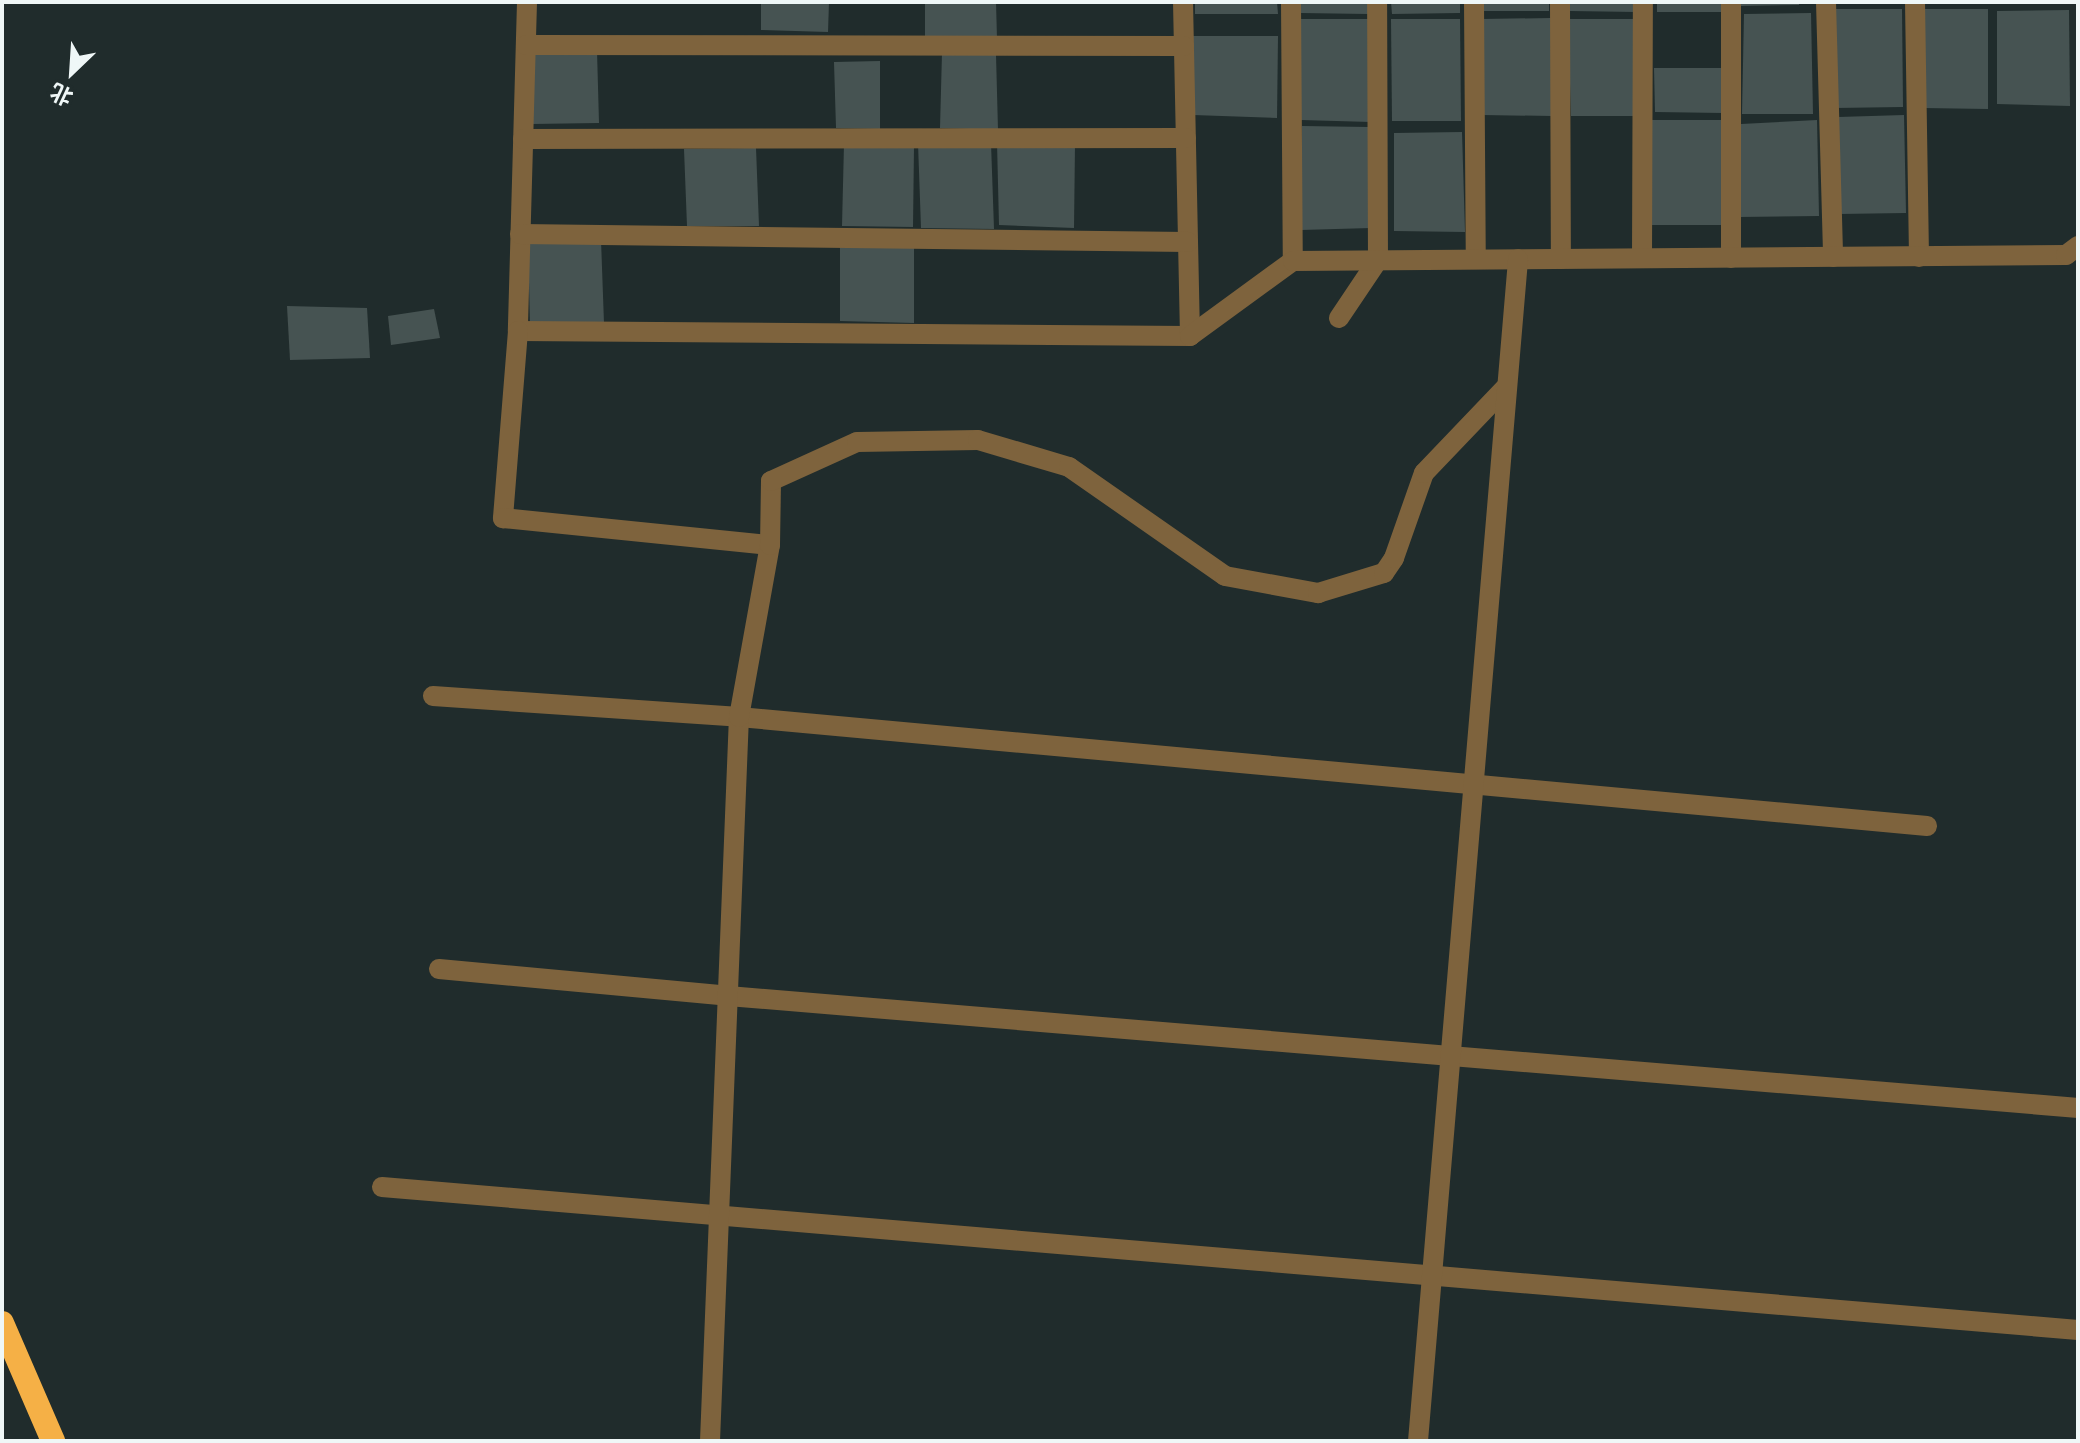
<!DOCTYPE html>
<html>
<head>
<meta charset="utf-8">
<style>
  body { margin:0 }
  #map { position:relative; width:2080px; height:1443px; overflow:hidden; background:#202c2c; font-family:Helvetica,"Noto Sans SC",sans-serif }
  div>[style] { position:absolute }
  [style*='--x'] { left:calc(var(--x)*1px); top:calc(var(--y)*1px); width:calc(var(--w)*1px); rotate:calc(var(--a)*1deg) }
  .building>* { inset:0; background:#465352 }
  .minor>* { height:20px; margin:-10px; padding:0 10px; transform-origin:10px; border-radius:10px; background:#7e633d }
  .highway>* { height:24px; margin:-12px; padding:0 12px; transform-origin:12px; border-radius:12px; background:#f5b046 }
  span { translate:-50% -50%; white-space:nowrap; text-align:center; line-height:1.15; -webkit-text-stroke:7px #202c2c; paint-order:stroke }
  .frame { position:absolute; inset:0; border:4px solid #eff7f7; pointer-events:none }
  .north { position:absolute; left:32px; top:32px; width:80px; height:80px; -webkit-text-stroke:6px #202c2c; paint-order:stroke; rotate:205deg; font-size:22px; font-weight:700; line-height:32px; text-align:center; color:#eff7f7 }
  .north::after { content:''; display:block; margin:auto; width:28px; height:36px; background:#eff7f7; clip-path:polygon(50% 0,100% 100%,50% 72%,0 100%) }
</style>
</head>
<body>
<div id="map">
  <div class="building">
    <i style="clip-path:polygon(761px 2px,829px 2px,828px 32px,761px 30px)"></i>
    <i style="clip-path:polygon(925px 2px,996px 2px,997px 39px,925px 39px)"></i>
    <i style="clip-path:polygon(1195px 2px,1277px 2px,1278px 14px,1195px 14px)"></i>
    <i style="clip-path:polygon(1300px 2px,1368px 2px,1368px 14px,1300px 13px)"></i>
    <i style="clip-path:polygon(1391px 2px,1460px 2px,1460px 13px,1392px 14px)"></i>
    <i style="clip-path:polygon(1483px 2px,1549px 2px,1549px 11px,1483px 11px)"></i>
    <i style="clip-path:polygon(1570px 2px,1636px 2px,1636px 12px,1570px 11px)"></i>
    <i style="clip-path:polygon(1657px 2px,1724px 2px,1724px 12px,1657px 12px)"></i>
    <i style="clip-path:polygon(1741px 2px,1799px 2px,1799px 5px,1741px 6px)"></i>
    <i style="clip-path:polygon(1832px 9px,1902px 9px,1903px 107px,1835px 108px)"></i>
    <i style="clip-path:polygon(1922px 9px,1988px 9px,1988px 109px,1923px 108px)"></i>
    <i style="clip-path:polygon(2069px 10px,2070px 106px,1997px 104px,1997px 11px)"></i>
    <i style="clip-path:polygon(1811px 13px,1813px 114px,1742px 114px,1744px 14px)"></i>
    <i style="clip-path:polygon(1551px 18px,1552px 116px,1482px 115px,1482px 19px)"></i>
    <i style="clip-path:polygon(1300px 19px,1370px 19px,1371px 122px,1301px 120px)"></i>
    <i style="clip-path:polygon(1391px 19px,1460px 19px,1461px 121px,1392px 121px)"></i>
    <i style="clip-path:polygon(1568px 19px,1636px 19px,1635px 116px,1571px 116px)"></i>
    <i style="clip-path:polygon(1190px 36px,1278px 36px,1277px 118px,1193px 115px)"></i>
    <i style="clip-path:polygon(533px 50px,597px 51px,599px 123px,532px 124px)"></i>
    <i style="clip-path:polygon(942px 53px,996px 55px,998px 130px,940px 128px)"></i>
    <i style="clip-path:polygon(880px 61px,880px 129px,836px 128px,834px 62px)"></i>
    <i style="clip-path:polygon(1654px 68px,1723px 68px,1723px 113px,1655px 112px)"></i>
    <i style="clip-path:polygon(1904px 115px,1906px 213px,1839px 214px,1838px 117px)"></i>
    <i style="clip-path:polygon(1651px 120px,1724px 120px,1724px 225px,1651px 225px)"></i>
    <i style="clip-path:polygon(1817px 120px,1819px 216px,1739px 217px,1741px 124px)"></i>
    <i style="clip-path:polygon(1302px 126px,1369px 127px,1371px 228px,1301px 230px)"></i>
    <i style="clip-path:polygon(1462px 132px,1465px 232px,1394px 231px,1394px 133px)"></i>
    <i style="clip-path:polygon(997px 142px,1075px 144px,1074px 228px,999px 225px)"></i>
    <i style="clip-path:polygon(918px 143px,991px 143px,994px 229px,921px 228px)"></i>
    <i style="clip-path:polygon(844px 144px,914px 146px,913px 227px,842px 226px)"></i>
    <i style="clip-path:polygon(756px 148px,759px 226px,687px 226px,684px 149px)"></i>
    <i style="clip-path:polygon(528px 239px,601px 240px,604px 323px,530px 326px)"></i>
    <i style="clip-path:polygon(840px 244px,914px 244px,914px 323px,840px 321px)"></i>
    <i style="clip-path:polygon(287px 306px,367px 308px,370px 358px,290px 360px)"></i>
    <i style="clip-path:polygon(434px 309px,440px 338px,391px 345px,388px 316px)"></i>
  </div>
  <div class="minor">
    <i style="--x:527;--y:2;--w:329;--a:91.6"></i>
    <i style="--x:518;--y:331;--w:672;--a:0.43"></i>
    <i style="--x:1190;--y:336;--w:334;--a:-91.2"></i>
    <i style="--x:1291;--y:2;--w:259;--a:89.6"></i>
    <i style="--x:1474;--y:2;--w:257;--a:89.6"></i>
    <i style="--x:1560;--y:2;--w:257;--a:89.8"></i>
    <i style="--x:1826;--y:2;--w:255;--a:88.4"></i>
    <i style="--x:1915;--y:2;--w:255;--a:89.1"></i>
    <i style="--x:526;--y:45;--w:658;--a:0.09"></i>
    <i style="--x:523;--y:139;--w:663;--a:-0.09"></i>
    <i style="--x:520;--y:234;--w:668;--a:0.69"></i>
    <i style="--x:1642;--y:258;--w:256;--a:-89.8"></i>
    <i style="--x:1731;--y:258;--w:256;--a:-90"></i>
    <i style="--x:1339;--y:318;--w:70;--a:-56.1"></i>
    <i style="--x:1378;--y:260;--w:258;--a:-90.2"></i>
    <i style="--x:518;--y:331;--w:188;--a:94.6"></i>
    <i style="--x:503;--y:518;--w:268;--a:5.8"></i>
    <i style="--x:1190;--y:336;--w:127;--a:-36.1"></i>
    <i style="--x:1293;--y:261;--w:773;--a:-0.44"></i>
    <i style="--x:2066;--y:255;--w:15;--a:-37"></i>
    <i style="--x:433;--y:696;--w:307;--a:3.9"></i>
    <i style="--x:739;--y:717;--w:1193;--a:5.24"></i>
    <i style="--x:439;--y:969;--w:290;--a:5.3"></i>
    <i style="--x:728;--y:996;--w:1355;--a:4.74"></i>
    <i style="--x:382;--y:1187;--w:1702;--a:4.82"></i>
    <i style="--x:710;--y:1441;--w:725;--a:-87.71"></i>
    <i style="--x:739;--y:717;--w:175;--a:-79.8"></i>
    <i style="--x:770;--y:545;--w:64;--a:-89.1"></i>
    <i style="--x:771;--y:481;--w:94;--a:-24.4"></i>
    <i style="--x:857;--y:442;--w:121;--a:-0.9"></i>
    <i style="--x:978;--y:440;--w:95;--a:16.5"></i>
    <i style="--x:1069;--y:467;--w:190;--a:34.9"></i>
    <i style="--x:1225;--y:576;--w:95;--a:10.4"></i>
    <i style="--x:1318;--y:593;--w:69;--a:-16.9"></i>
    <i style="--x:1384;--y:573;--w:18;--a:-56"></i>
    <i style="--x:1394;--y:558;--w:90;--a:-70.6"></i>
    <i style="--x:1424;--y:473;--w:120;--a:-46.3"></i>
    <i style="--x:1418;--y:1441;--w:1186;--a:-85.16"></i>
  </div>
  <div class="highway">
    <i style="--x:2;--y:1323;--w:129;--a:66.6"></i>
  </div>
  <div class="frame"></div>
  <div class="north">北</div>
</div>
</body>
</html>
